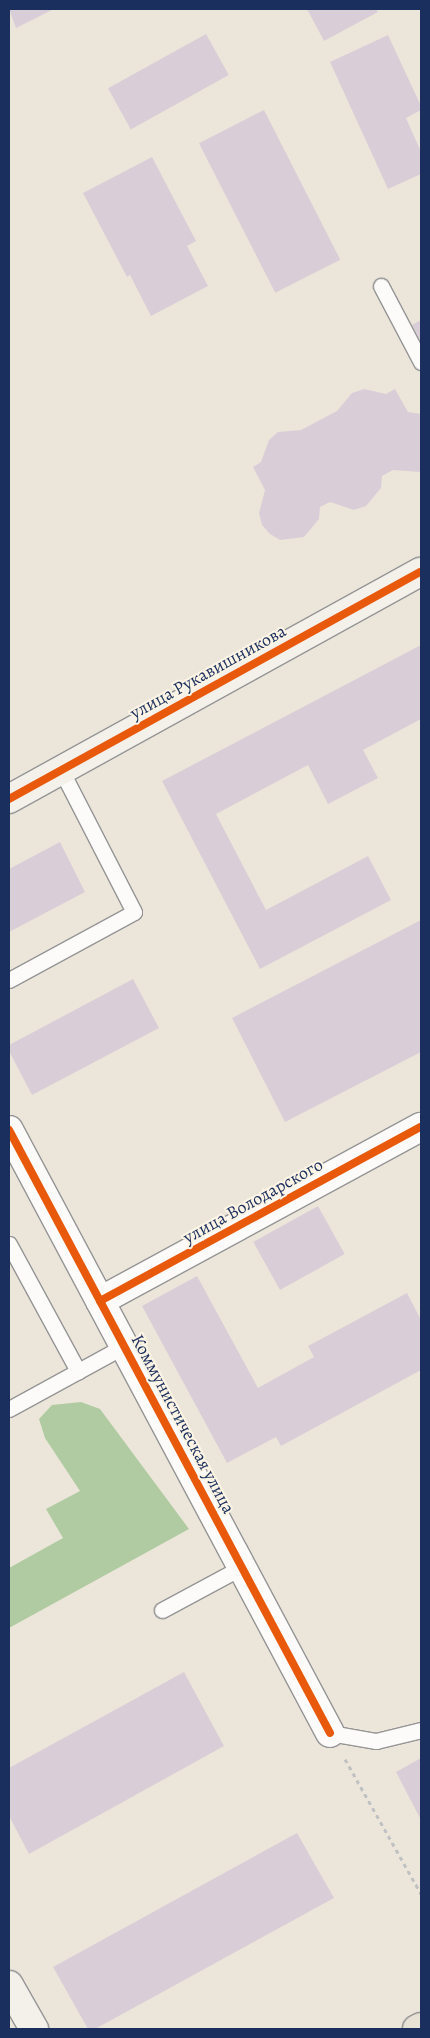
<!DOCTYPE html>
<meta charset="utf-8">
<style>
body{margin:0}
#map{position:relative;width:430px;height:2038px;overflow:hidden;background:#ece6da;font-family:Alegreya,serif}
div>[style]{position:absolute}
.forest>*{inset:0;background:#b0cba1}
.building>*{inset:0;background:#d9ced7;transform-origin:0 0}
.path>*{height:3px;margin-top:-1.5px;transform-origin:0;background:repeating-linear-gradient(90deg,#c0c1c3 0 4px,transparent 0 8px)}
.roads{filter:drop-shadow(1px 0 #959596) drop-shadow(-1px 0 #959596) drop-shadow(0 1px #959596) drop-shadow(0 -1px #959596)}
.lane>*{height:15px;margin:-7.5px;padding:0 7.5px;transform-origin:7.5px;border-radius:7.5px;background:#fcfbf9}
.street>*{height:28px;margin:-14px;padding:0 14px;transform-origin:14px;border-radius:14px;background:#fcfbf9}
.secondary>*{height:28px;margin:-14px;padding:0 14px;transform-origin:14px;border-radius:14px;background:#f4f1eb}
.primary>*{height:28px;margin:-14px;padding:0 14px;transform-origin:14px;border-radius:14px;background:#e8e2d6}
.cycleway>*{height:8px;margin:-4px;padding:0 4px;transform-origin:4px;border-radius:4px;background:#e8590c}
span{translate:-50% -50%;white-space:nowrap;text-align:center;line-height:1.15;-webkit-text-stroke:4px #fcf5e5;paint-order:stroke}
.street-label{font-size:18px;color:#1b2f5e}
.frame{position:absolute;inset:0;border:10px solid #1b2f5e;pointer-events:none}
</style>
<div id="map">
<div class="forest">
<div style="clip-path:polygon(81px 1402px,100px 1409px,189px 1529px,9px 1628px,9px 1568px,63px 1538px,46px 1509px,80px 1491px,45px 1438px,39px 1419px,52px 1405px)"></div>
</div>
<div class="building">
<div style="clip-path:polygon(9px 9px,54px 9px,16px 28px)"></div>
<div style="clip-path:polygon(307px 9px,376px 9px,378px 12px,324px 41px)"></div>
<div style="left:206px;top:34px;width:47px;height:112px;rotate:61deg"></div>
<div style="clip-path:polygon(388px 35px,421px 106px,421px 110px,406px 118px,421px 152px,421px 174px,388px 189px,330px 62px)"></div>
<div style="left:264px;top:110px;width:168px;height:73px;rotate:63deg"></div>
<div style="clip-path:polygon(152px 157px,196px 241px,187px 246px,208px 286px,151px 316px,130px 275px,127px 277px,83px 193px)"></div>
<div style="clip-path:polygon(421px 320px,421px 342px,412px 325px)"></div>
<div style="clip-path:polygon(364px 389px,386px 394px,395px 389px,408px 412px,421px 414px,421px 472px,393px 470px,382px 476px,381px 488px,366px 506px,354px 510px,330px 502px,320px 507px,319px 519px,304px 537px,280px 540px,270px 534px,262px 525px,259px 513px,265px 490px,253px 467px,261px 462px,269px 440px,278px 432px,301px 430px,337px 411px,352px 393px)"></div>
<div style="clip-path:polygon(421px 645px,421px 719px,363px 750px,378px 778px,328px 804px,308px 765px,216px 814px,266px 910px,368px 856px,391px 900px,260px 969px,162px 781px)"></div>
<div style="clip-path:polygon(60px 842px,85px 892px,9px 932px,9px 869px)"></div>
<div style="clip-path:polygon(421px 920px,421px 1052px,285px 1122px,232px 1018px)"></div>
<div style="clip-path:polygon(133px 979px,159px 1028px,32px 1095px,9px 1051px,9px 1045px)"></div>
<div style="left:318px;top:1206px;width:55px;height:74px;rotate:61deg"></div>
<div style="clip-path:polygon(197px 1276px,258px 1388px,314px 1357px,308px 1346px,407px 1293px,421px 1320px,421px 1370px,281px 1446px,276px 1437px,227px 1463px,142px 1306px)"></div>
<div style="clip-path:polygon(184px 1672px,224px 1746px,29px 1854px,9px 1816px,9px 1768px)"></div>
<div style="clip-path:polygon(421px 1758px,421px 1820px,396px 1772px)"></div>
<div style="clip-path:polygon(297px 1833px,334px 1898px,95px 2029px,88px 2029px,53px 1967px)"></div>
</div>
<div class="path">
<div style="left:345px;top:1759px;width:155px;rotate:60.6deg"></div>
</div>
<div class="roads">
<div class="lane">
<div style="left:381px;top:286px;width:86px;rotate:62.2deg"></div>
<div style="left:9px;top:980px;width:142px;rotate:-28.5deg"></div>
<div style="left:134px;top:912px;width:160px;rotate:-117.2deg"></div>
<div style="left:9px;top:1244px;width:145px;rotate:61.5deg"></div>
<div style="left:9px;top:1409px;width:131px;rotate:-28.7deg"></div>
<div style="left:162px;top:1610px;width:91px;rotate:-28.3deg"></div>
<div style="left:330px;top:1733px;width:47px;rotate:9.9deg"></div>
<div style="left:376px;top:1741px;width:46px;rotate:-13.7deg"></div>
</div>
<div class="street">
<div style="left:9px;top:1130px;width:683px;rotate:61.97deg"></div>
<div style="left:100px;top:1301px;width:365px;rotate:-28.5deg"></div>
</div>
<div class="secondary">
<div style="left:9px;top:799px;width:470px;rotate:-28.9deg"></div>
<div style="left:9px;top:1985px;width:51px;rotate:60.4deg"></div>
</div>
<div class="primary">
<div style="left:417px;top:2029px;width:4px;rotate:-27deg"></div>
</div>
</div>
<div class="cycleway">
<div style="left:9px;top:799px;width:470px;rotate:-28.9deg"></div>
<div style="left:9px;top:1130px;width:683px;rotate:61.97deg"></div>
<div style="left:100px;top:1301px;width:365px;rotate:-28.5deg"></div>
</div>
<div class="street-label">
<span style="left:208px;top:672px;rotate:-29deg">улица Рукавишникова</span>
<span style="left:253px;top:1201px;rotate:-29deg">улица Володарского</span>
<span style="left:183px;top:1424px;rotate:62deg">Коммунистическая улица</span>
</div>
<div class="frame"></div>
</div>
